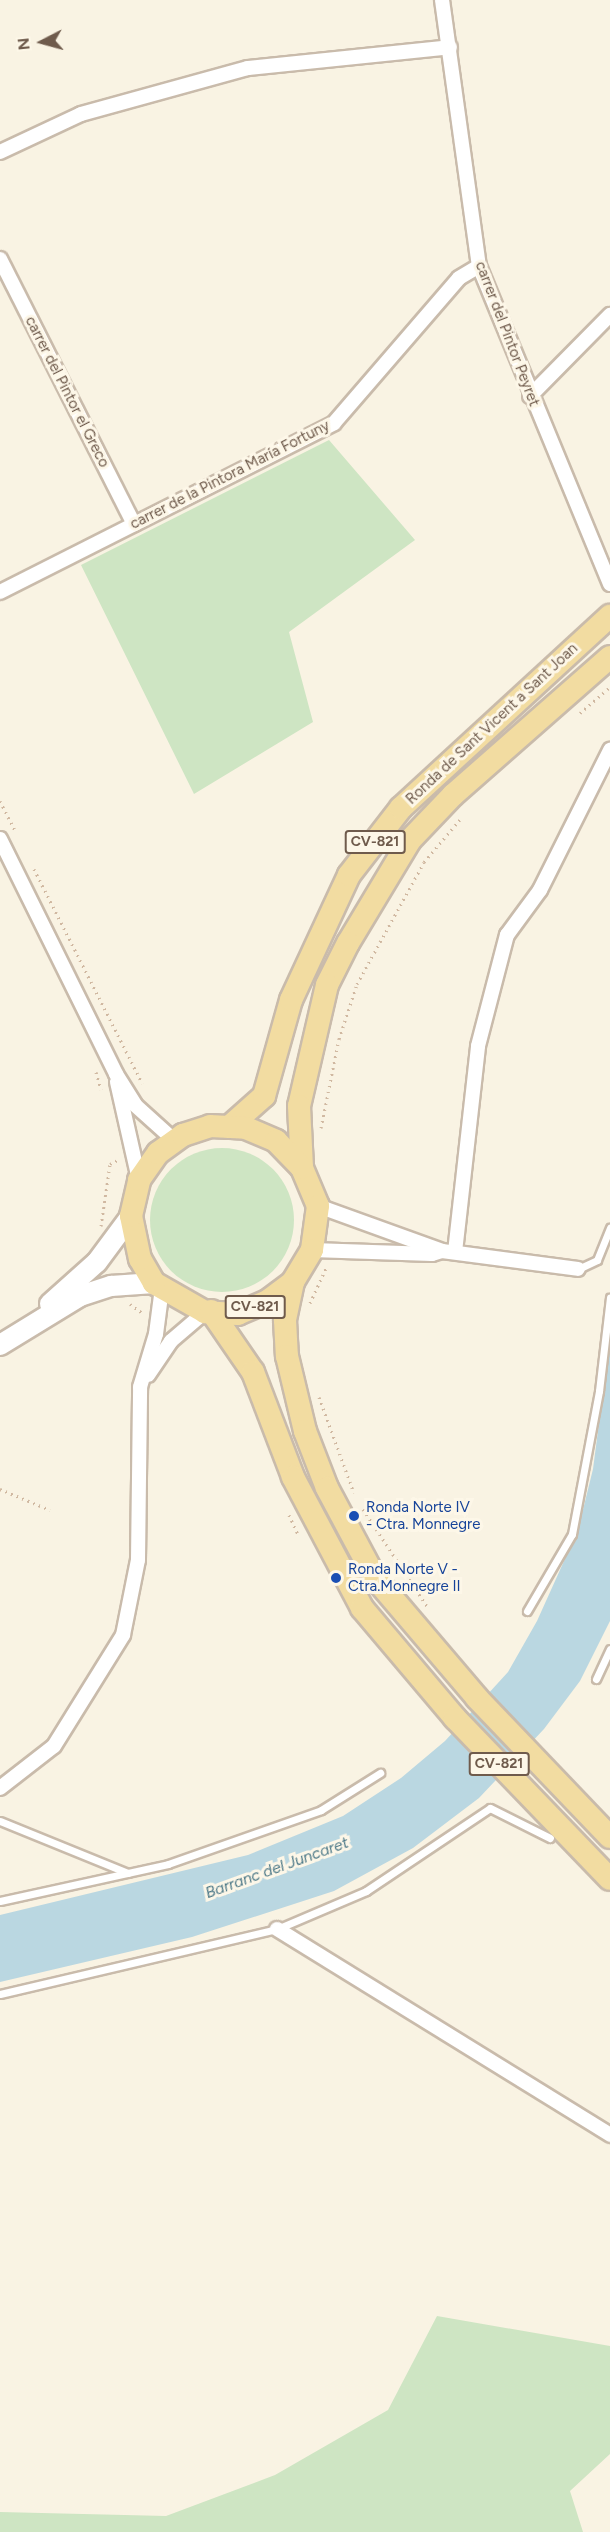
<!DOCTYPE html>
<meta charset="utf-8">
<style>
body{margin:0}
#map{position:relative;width:610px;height:2532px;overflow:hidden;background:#f9f3e3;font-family:Figtree,sans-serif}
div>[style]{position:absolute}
.green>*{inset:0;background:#cee5c3}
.round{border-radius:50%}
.water>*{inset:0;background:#bad7e1}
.path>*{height:3px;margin-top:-1.5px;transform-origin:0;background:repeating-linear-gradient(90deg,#d0b8a1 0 1.5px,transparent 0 6px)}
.roads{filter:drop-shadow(2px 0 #c9bbab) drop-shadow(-2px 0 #c9bbab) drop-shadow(0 2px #c9bbab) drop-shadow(0 -2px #c9bbab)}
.lane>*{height:7px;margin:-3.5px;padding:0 3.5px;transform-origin:3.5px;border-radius:3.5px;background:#fff}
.street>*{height:14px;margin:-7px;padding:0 7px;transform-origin:7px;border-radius:7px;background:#fff}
.secondary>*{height:20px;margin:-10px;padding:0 10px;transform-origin:10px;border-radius:10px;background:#fff}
.primary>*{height:22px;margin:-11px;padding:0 11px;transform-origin:11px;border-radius:11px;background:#f2dca1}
.dots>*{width:16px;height:16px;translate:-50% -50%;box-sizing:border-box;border:3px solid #fdf7e8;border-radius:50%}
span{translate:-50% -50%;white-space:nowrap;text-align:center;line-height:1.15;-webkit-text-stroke:6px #fdf7e8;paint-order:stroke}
.shield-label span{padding:2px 4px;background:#fdf7e8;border:2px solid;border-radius:4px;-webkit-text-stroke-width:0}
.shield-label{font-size:14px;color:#6f5b4c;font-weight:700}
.street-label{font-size:15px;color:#6f5b4c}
.transit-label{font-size:15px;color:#164399}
.left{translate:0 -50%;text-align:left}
.water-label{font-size:16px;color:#4c7887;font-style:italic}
.north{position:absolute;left:12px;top:12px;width:60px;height:60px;-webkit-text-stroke:4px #fdf7e8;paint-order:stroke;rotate:264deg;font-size:16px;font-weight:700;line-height:24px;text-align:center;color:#6f5b4c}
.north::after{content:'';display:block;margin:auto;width:21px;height:27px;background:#6f5b4c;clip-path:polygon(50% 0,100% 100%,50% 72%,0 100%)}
</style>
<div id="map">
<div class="green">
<div style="clip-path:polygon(329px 440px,415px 540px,289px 632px,313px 722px,194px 794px,81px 565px)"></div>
<div class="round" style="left:150px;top:1148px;width:144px;height:144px"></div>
<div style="clip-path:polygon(437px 2316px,610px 2346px,610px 2454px,570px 2491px,583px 2532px,0 2532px,0 2512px,166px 2516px,275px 2475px,388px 2410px)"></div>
</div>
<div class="water">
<div style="clip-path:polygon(610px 1339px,610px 1621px,580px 1681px,544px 1729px,479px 1798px,413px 1848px,334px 1891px,192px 1937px,0 1982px,0 1915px,248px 1855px,343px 1816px,401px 1778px,445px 1741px,508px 1672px,537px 1621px,578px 1530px,593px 1469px)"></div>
</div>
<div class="path">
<div style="left:580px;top:713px;width:40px;rotate:-41deg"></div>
<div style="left:0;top:801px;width:34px;rotate:63deg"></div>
<div style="left:34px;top:869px;width:240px;rotate:63.2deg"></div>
<div style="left:96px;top:1072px;width:18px;rotate:74deg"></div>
<div style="left:321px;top:1128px;width:91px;rotate:-78.6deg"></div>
<div style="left:339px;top:1039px;width:58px;rotate:-71.9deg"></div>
<div style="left:357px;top:984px;width:139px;rotate:-61.2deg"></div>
<div style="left:424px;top:862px;width:59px;rotate:-49.8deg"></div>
<div style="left:101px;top:1226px;width:63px;rotate:-81.7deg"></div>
<div style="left:110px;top:1164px;width:9px;rotate:-27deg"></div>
<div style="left:310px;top:1303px;width:41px;rotate:-65.3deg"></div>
<div style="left:130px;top:1304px;width:17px;rotate:36deg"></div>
<div style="left:319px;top:1397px;width:102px;rotate:70deg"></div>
<div style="left:0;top:1489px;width:54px;rotate:22.8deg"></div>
<div style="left:363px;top:1509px;width:116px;rotate:56.6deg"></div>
<div style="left:289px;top:1515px;width:23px;rotate:65deg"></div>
</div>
<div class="roads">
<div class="lane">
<div style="left:578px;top:1269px;width:21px;rotate:-25deg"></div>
<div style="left:597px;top:1260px;width:35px;rotate:-68deg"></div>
<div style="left:527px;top:1611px;width:89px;rotate:-59.7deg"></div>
<div style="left:572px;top:1534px;width:146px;rotate:-79.3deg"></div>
<div style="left:599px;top:1391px;width:94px;rotate:-83.3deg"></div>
<div style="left:596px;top:1679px;width:33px;rotate:-65deg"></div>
<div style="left:0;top:1821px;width:138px;rotate:22.1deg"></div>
<div style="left:0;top:1901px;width:172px;rotate:-12.4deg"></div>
<div style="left:168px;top:1864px;width:162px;rotate:-19.4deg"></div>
<div style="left:321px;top:1810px;width:70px;rotate:-32.1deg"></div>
<div style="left:0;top:1994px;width:285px;rotate:-13.2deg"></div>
<div style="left:277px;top:1929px;width:97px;rotate:-23.1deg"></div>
<div style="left:366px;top:1891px;width:149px;rotate:-33.8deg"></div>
<div style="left:490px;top:1808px;width:67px;rotate:26.6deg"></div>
</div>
<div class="street">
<div style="left:442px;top:0;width:269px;rotate:82.1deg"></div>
<div style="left:479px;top:266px;width:344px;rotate:67.6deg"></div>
<div style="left:0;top:152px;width:89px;rotate:-25.1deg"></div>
<div style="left:81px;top:114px;width:173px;rotate:-15.4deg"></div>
<div style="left:248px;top:68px;width:203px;rotate:-5.9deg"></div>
<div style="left:0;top:259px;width:297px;rotate:63.2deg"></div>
<div style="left:530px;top:396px;width:114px;rotate:-45.4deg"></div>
<div style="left:0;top:592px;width:374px;rotate:-26.8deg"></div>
<div style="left:334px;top:423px;width:191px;rotate:-49.2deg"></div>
<div style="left:459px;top:278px;width:23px;rotate:-31deg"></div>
<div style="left:0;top:839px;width:262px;rotate:63.7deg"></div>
<div style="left:116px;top:1074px;width:36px;rotate:58deg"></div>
<div style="left:135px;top:1105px;width:54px;rotate:42deg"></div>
<div style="left:117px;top:1082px;width:100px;rotate:77.3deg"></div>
<div style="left:318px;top:1206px;width:132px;rotate:19.9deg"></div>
<div style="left:442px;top:1251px;width:137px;rotate:7.5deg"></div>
<div style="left:312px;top:1250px;width:120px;rotate:1.9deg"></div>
<div style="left:432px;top:1254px;width:10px;rotate:-17deg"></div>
<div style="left:455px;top:1252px;width:207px;rotate:-83.6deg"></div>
<div style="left:478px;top:1046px;width:115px;rotate:-75.4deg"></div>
<div style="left:507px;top:935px;width:56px;rotate:-53.7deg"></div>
<div style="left:540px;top:890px;width:157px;rotate:-63.4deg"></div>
<div style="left:148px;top:1375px;width:41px;rotate:-55.9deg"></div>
<div style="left:171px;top:1341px;width:45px;rotate:-40.5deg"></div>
<div style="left:0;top:1788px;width:68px;rotate:-37.9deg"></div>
<div style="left:54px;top:1746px;width:131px;rotate:-58.1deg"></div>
<div style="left:123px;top:1635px;width:76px;rotate:-78.7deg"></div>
<div style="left:138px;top:1560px;width:173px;rotate:-89.3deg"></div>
<div style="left:140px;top:1387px;width:55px;rotate:-73.2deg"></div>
<div style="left:156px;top:1334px;width:46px;rotate:-82.6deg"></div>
<div style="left:277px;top:1929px;width:392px;rotate:31.7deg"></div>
</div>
<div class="secondary">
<div style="left:50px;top:1304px;width:63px;rotate:-41.8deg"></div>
<div style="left:97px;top:1262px;width:57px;rotate:-53.5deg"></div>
<div style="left:0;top:1345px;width:94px;rotate:-31.5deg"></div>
<div style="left:80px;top:1296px;width:33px;rotate:-18deg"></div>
<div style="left:111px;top:1286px;width:43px;rotate:-4deg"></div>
</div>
<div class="primary">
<div style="left:610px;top:657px;width:209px;rotate:138.7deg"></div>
<div style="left:453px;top:795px;width:62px;rotate:133.7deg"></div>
<div style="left:410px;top:840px;width:120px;rotate:121deg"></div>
<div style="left:348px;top:943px;width:47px;rotate:116.6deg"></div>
<div style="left:327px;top:985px;width:124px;rotate:103deg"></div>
<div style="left:299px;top:1106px;width:62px;rotate:87.2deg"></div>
<div style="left:302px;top:1168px;width:41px;rotate:67.2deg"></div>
<div style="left:318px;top:1206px;width:44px;rotate:97.8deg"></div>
<div style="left:312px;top:1250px;width:37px;rotate:121deg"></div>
<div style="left:293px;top:1282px;width:39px;rotate:102deg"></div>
<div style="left:285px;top:1320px;width:36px;rotate:87deg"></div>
<div style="left:287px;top:1356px;width:77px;rotate:76.5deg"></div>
<div style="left:305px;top:1431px;width:61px;rotate:68.9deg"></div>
<div style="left:327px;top:1488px;width:102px;rotate:61.9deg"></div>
<div style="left:375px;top:1578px;width:157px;rotate:49.6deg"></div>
<div style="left:477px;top:1698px;width:192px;rotate:46.3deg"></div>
<div style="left:229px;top:1127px;width:47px;rotate:-41.5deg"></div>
<div style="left:264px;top:1096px;width:100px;rotate:-74.3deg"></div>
<div style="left:291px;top:1000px;width:138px;rotate:-65.1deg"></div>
<div style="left:349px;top:875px;width:85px;rotate:-52.2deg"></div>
<div style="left:401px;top:808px;width:284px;rotate:-42.6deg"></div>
<div style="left:293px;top:1282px;width:31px;rotate:143deg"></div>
<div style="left:268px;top:1301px;width:33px;rotate:157deg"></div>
<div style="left:238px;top:1314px;width:33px;rotate:-177deg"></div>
<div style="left:205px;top:1312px;width:59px;rotate:-150.4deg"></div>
<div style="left:154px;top:1283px;width:28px;rotate:-120deg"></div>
<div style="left:140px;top:1259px;width:44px;rotate:-101.8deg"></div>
<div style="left:131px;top:1216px;width:37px;rotate:-77deg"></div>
<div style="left:139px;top:1180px;width:33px;rotate:-55deg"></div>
<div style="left:158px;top:1153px;width:31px;rotate:-36deg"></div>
<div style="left:183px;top:1135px;width:28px;rotate:-18deg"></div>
<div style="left:210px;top:1126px;width:36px;rotate:3deg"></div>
<div style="left:246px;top:1128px;width:33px;rotate:23deg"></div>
<div style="left:276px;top:1141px;width:37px;rotate:46deg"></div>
<div style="left:211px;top:1311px;width:74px;rotate:55.5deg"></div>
<div style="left:253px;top:1372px;width:112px;rotate:69.1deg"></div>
<div style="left:293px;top:1477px;width:148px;rotate:62.2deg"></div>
<div style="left:362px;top:1608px;width:144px;rotate:49.8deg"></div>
<div style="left:455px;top:1718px;width:223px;rotate:46.1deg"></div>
</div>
</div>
<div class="dots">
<div style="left:354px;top:1516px;background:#1a4fb4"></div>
<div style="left:336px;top:1578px;background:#1a4fb4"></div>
</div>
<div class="shield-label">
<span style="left:375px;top:842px">CV-821</span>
<span style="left:255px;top:1307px">CV-821</span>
<span style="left:499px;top:1764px">CV-821</span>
</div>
<div class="street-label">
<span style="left:507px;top:334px;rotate:69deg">carrer del Pintor Peyret</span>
<span style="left:67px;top:392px;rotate:63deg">carrer del Pintor el Greco</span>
<span style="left:230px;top:475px;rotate:-27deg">carrer de la Pintora María Fortuny</span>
<span style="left:492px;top:724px;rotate:-43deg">Ronda de Sant Vicent a Sant Joan</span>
</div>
<div class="transit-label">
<span class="left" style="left:366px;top:1516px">Ronda Norte IV<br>- Ctra. Monnegre</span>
<span class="left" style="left:348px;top:1578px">Ronda Norte V -<br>Ctra.Monnegre II</span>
</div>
<div class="water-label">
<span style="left:277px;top:1868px;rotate:-20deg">Barranc del Juncaret</span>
</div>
<div class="north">N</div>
</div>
